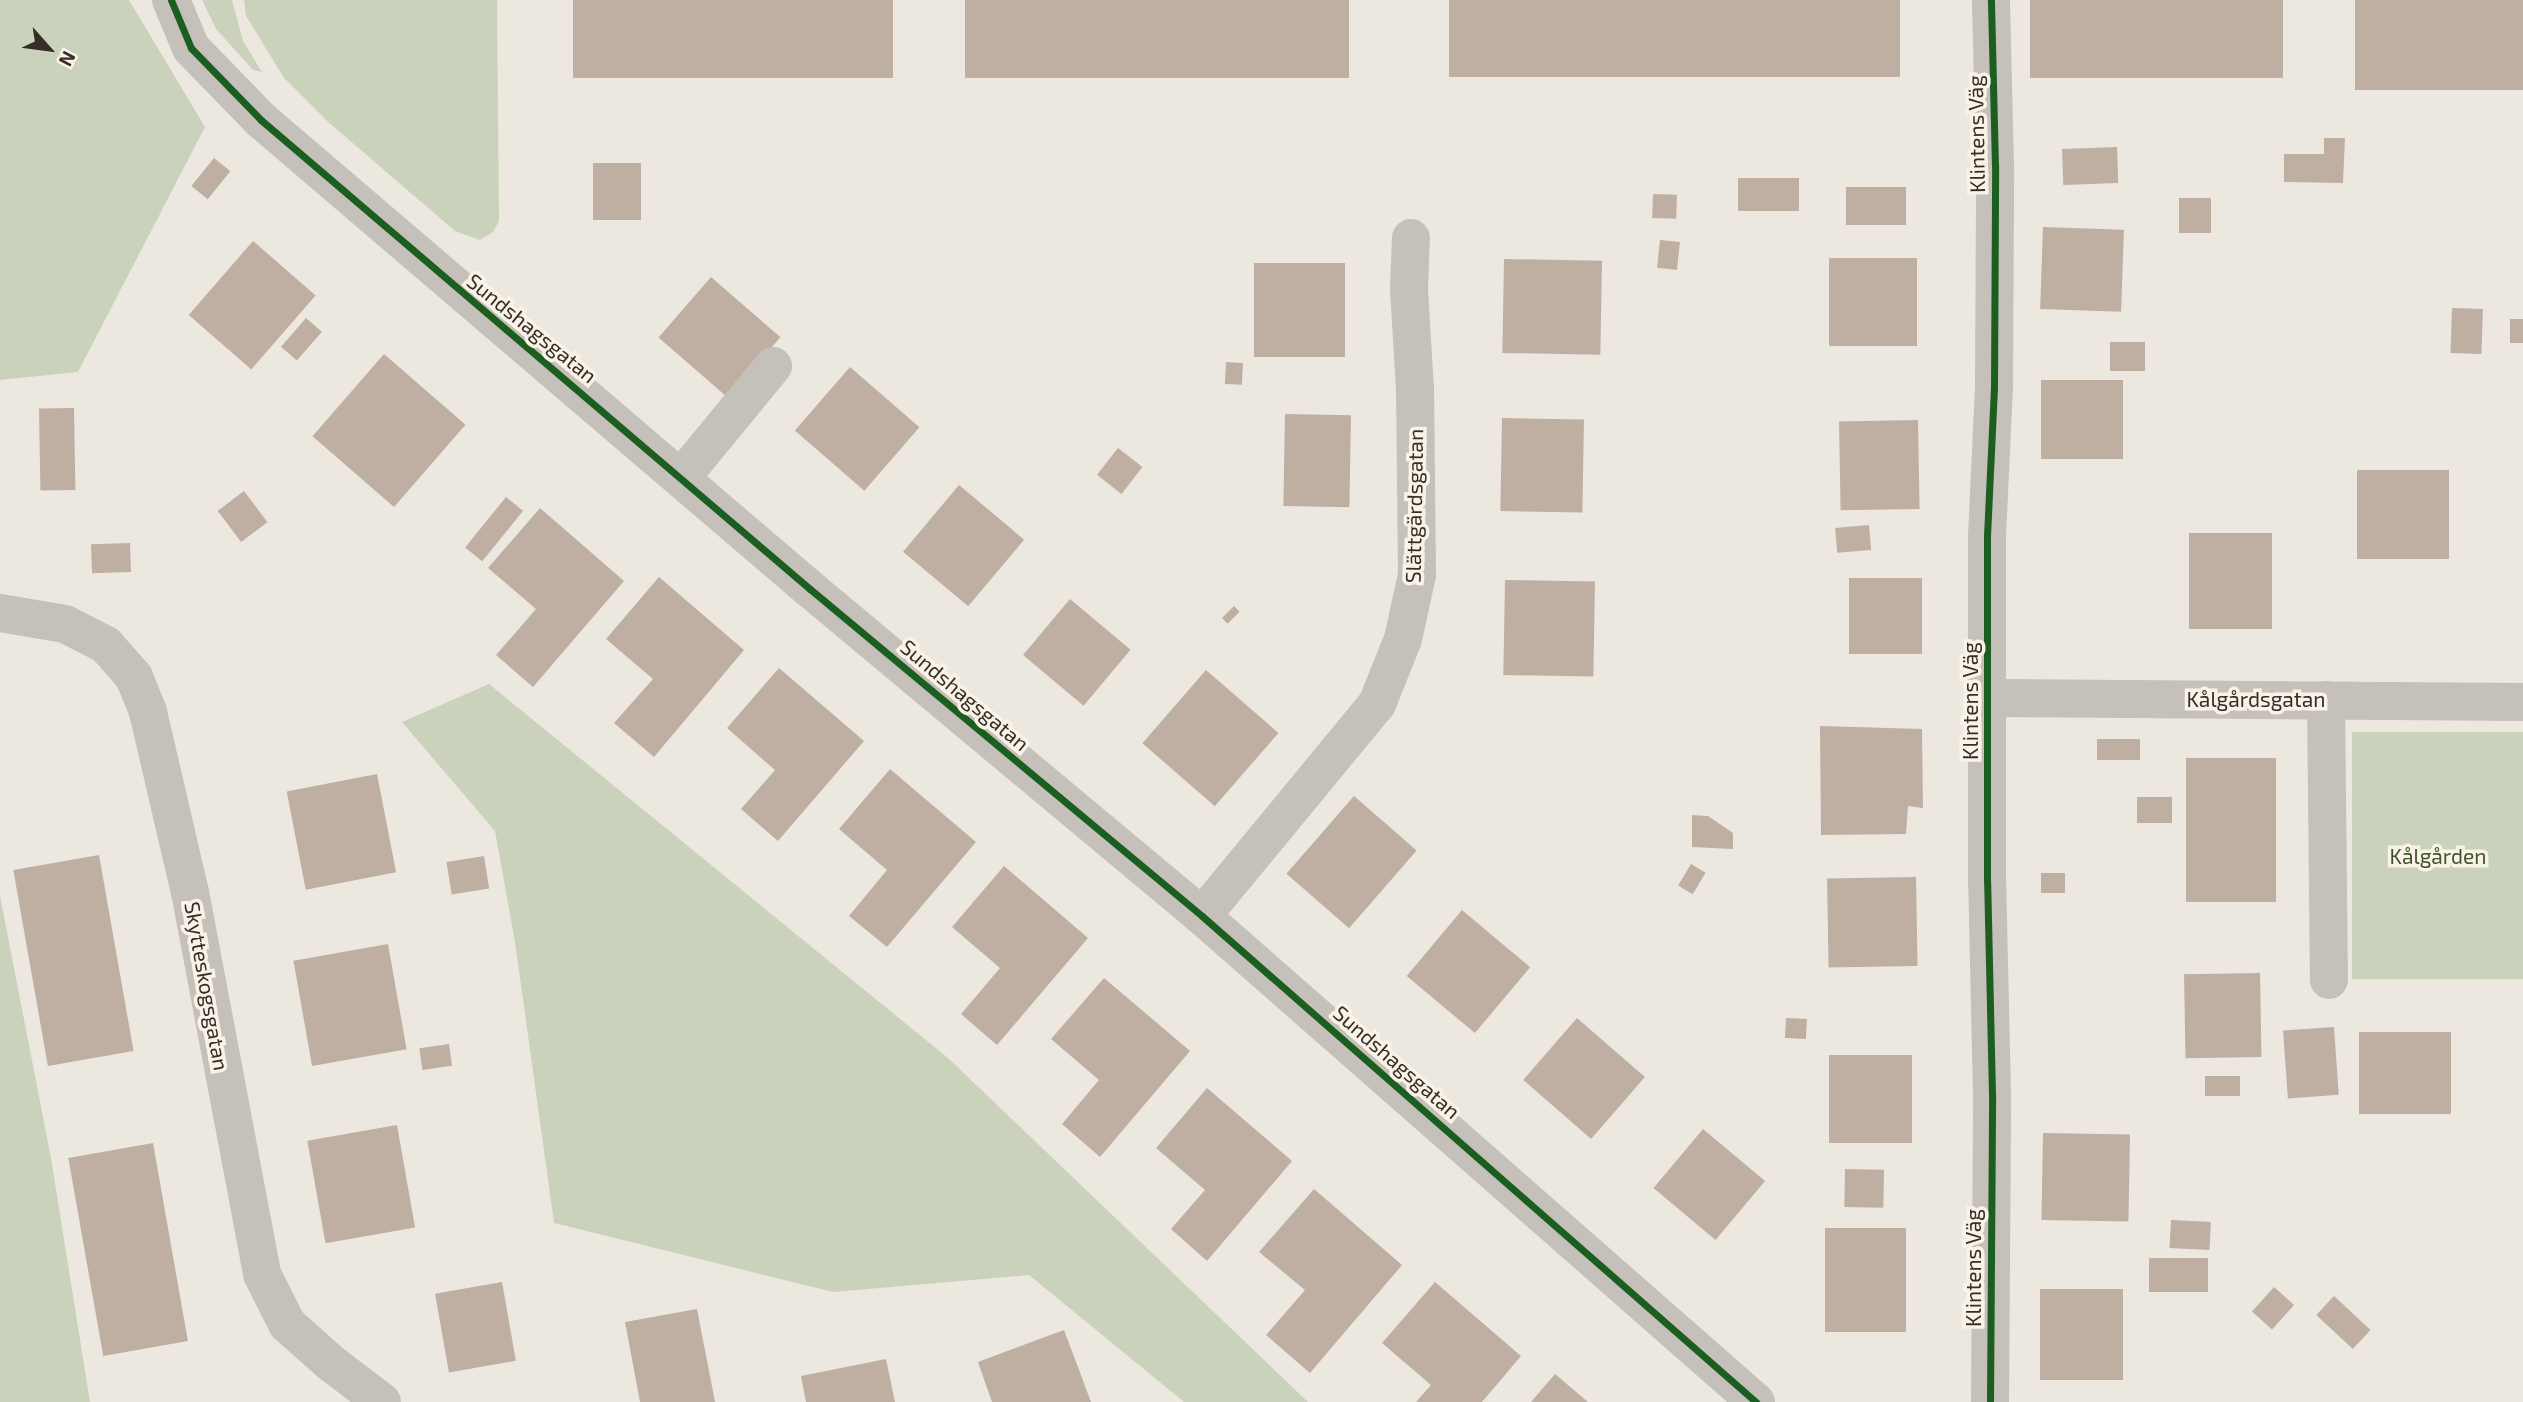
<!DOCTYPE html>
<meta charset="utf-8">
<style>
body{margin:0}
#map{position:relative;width:2523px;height:1402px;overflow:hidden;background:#ece8e0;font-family:"Exo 2",sans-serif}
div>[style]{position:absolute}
.green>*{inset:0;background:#cbd2bb;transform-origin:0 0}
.building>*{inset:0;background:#bfaea2;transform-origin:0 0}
.minor>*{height:38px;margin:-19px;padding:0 19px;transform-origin:19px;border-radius:19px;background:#c5c0b9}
.cycleway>*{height:7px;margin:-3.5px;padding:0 3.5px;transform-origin:3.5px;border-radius:3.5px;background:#1b5e20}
span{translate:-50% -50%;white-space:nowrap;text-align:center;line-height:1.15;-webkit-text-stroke:7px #f9f3e7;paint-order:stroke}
.street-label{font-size:21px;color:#362d28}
.park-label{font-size:21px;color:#41532c}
.north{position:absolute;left:14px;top:14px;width:70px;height:70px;-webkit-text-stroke:5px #f9f3e7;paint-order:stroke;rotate:118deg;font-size:19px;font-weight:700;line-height:28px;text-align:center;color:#362d28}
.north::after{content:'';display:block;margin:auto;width:24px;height:32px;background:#362d28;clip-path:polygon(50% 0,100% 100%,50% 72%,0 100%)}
</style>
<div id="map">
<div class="green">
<div style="clip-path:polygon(0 0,129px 0,205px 127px,78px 372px,0 380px)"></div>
<div style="clip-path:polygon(202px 0,232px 0,243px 41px,262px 72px,253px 70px,216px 29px)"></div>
<div style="clip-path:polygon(244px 0,497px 0,499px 221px,493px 232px,480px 240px,455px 231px,327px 121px,284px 78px,246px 16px)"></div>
<div style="clip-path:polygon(489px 684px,948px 1058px,1308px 1402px,1184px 1402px,1029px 1275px,833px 1292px,554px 1223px,515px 942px,495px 831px,402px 722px)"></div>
<div style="left:2523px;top:732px;width:247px;height:171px;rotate:90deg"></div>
<div style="clip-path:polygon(0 896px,51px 1158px,90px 1402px,0 1402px)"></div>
</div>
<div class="building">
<div style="left:573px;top:0;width:320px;height:78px"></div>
<div style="left:965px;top:0;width:384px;height:78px"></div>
<div style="left:1449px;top:0;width:451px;height:77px"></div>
<div style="left:2030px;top:0;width:253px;height:78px"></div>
<div style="left:2355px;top:0;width:168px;height:90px"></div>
<div style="clip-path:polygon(2324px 138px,2345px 138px,2343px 183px,2284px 182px,2284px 154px,2324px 154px)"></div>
<div style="left:2117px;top:147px;width:36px;height:55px;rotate:88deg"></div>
<div style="left:214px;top:158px;width:21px;height:36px;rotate:39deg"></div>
<div style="left:593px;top:163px;width:48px;height:57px"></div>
<div style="left:1799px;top:178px;width:33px;height:61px;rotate:90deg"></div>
<div style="left:1846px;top:187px;width:60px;height:38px"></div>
<div style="left:1653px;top:194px;width:24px;height:24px;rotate:2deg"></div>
<div style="left:2179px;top:198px;width:32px;height:35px"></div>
<div style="left:2043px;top:227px;width:81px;height:82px;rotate:2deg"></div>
<div style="left:1660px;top:240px;width:20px;height:28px;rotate:6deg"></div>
<div style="left:253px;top:241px;width:83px;height:98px;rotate:41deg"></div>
<div style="left:1829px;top:258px;width:88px;height:88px"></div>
<div style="left:1504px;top:259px;width:98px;height:94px;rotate:1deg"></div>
<div style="left:1254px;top:263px;width:91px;height:94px"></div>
<div style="left:711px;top:277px;width:92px;height:80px;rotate:41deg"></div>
<div style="left:2452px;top:308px;width:31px;height:45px;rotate:2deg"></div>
<div style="left:306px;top:318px;width:21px;height:38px;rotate:41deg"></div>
<div style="left:2523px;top:319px;width:24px;height:13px;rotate:90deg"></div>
<div style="left:2110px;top:342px;width:35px;height:29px"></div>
<div style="left:384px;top:354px;width:108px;height:109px;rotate:41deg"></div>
<div style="left:1226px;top:362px;width:17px;height:22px;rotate:3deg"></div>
<div style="left:850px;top:367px;width:92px;height:84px;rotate:41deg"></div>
<div style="left:2041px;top:380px;width:82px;height:79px"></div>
<div style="left:74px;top:408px;width:82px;height:35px;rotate:89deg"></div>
<div style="left:1285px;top:414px;width:66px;height:92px;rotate:1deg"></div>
<div style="left:1502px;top:418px;width:82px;height:93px;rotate:1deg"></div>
<div style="left:1918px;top:420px;width:89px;height:79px;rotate:89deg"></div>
<div style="left:1118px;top:448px;width:31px;height:34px;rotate:38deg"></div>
<div style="left:2357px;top:470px;width:92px;height:89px"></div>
<div style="left:959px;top:485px;width:85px;height:87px;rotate:40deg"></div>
<div style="left:244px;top:491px;width:39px;height:33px;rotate:53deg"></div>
<div style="left:506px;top:497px;width:22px;height:65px;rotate:39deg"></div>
<div style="clip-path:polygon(540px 508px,624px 581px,533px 687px,496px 655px,536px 609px,488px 568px)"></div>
<div style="left:1869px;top:525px;width:25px;height:34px;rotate:85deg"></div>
<div style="left:2189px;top:533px;width:83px;height:96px"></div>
<div style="left:130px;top:543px;width:29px;height:39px;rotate:88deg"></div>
<div style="clip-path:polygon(659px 577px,744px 650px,654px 757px,614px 723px,653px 679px,606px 639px)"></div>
<div style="left:1849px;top:578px;width:73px;height:76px"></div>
<div style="left:1505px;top:580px;width:90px;height:95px;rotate:1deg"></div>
<div style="left:1070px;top:599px;width:79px;height:73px;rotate:40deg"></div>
<div style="left:1234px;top:606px;width:8px;height:17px;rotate:45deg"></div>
<div style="clip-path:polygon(779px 668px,864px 741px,778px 841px,741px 809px,775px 770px,727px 728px)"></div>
<div style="left:1206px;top:670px;width:96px;height:97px;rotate:41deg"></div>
<div style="clip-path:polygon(1820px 726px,1922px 729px,1923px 808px,1908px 806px,1906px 834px,1821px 835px)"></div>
<div style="left:2140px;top:739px;width:21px;height:43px;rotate:90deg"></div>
<div style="left:2186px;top:758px;width:90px;height:144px"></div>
<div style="clip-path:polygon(890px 769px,976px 842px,887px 947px,849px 916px,887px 870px,839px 829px)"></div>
<div style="left:377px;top:774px;width:100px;height:92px;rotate:79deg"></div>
<div style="left:1354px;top:796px;width:83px;height:103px;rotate:41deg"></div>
<div style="left:2137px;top:797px;width:35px;height:26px"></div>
<div style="clip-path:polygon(1692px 815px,1708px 816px,1733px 833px,1733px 849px,1692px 847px)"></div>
<div style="left:99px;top:855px;width:199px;height:87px;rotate:80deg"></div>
<div style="left:484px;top:856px;width:33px;height:38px;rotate:81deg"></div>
<div style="left:1691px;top:864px;width:17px;height:25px;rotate:31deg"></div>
<div style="clip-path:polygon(1004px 866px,1088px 938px,997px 1045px,961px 1014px,1000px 968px,952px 927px)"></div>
<div style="left:2041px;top:873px;width:24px;height:20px"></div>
<div style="left:1916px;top:877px;width:89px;height:89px;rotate:89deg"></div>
<div style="left:1462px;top:910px;width:89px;height:86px;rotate:40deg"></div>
<div style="left:388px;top:944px;width:107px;height:96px;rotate:80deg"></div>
<div style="left:2260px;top:973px;width:84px;height:76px;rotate:89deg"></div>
<div style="clip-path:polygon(1104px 978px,1190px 1051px,1100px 1157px,1062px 1124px,1099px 1080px,1051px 1039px)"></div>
<div style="left:1577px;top:1018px;width:90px;height:82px;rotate:41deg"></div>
<div style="left:1786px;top:1018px;width:21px;height:20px;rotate:3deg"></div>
<div style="left:2334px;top:1027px;width:68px;height:51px;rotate:86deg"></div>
<div style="left:2359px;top:1032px;width:92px;height:82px"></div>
<div style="left:449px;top:1044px;width:22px;height:30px;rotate:82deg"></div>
<div style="left:1829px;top:1055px;width:83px;height:88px"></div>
<div style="left:2205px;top:1076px;width:35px;height:20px"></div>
<div style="clip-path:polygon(1207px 1088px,1292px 1161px,1207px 1261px,1171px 1229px,1205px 1190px,1156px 1148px)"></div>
<div style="left:397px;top:1125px;width:104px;height:91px;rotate:80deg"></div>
<div style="left:1703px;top:1129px;width:81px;height:77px;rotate:40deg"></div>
<div style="left:2043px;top:1133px;width:87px;height:87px;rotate:1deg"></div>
<div style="left:153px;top:1143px;width:201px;height:86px;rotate:80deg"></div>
<div style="left:1845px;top:1169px;width:39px;height:38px;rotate:1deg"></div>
<div style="clip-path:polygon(1314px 1189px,1402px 1265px,1310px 1373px,1266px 1335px,1305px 1290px,1259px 1252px)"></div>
<div style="left:2171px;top:1220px;width:40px;height:28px;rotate:3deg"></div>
<div style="left:1825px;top:1228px;width:81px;height:104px"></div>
<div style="left:2208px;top:1258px;width:34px;height:59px;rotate:90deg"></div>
<div style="left:502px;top:1282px;width:80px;height:68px;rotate:80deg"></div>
<div style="clip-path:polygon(1435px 1282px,1521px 1356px,1482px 1402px,1416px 1402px,1431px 1385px,1382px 1343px)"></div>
<div style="left:2274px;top:1287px;width:27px;height:33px;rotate:42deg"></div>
<div style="left:2040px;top:1289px;width:83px;height:91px"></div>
<div style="left:2334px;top:1296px;width:50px;height:26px;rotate:43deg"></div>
<div style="clip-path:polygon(697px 1309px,715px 1402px,640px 1402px,625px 1322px)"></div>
<div style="clip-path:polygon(1064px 1330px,1091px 1402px,992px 1402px,978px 1362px)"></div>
<div style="clip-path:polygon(886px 1359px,895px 1402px,806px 1402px,801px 1376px)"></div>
<div style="clip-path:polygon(1555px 1374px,1588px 1402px,1531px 1402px)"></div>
</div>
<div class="minor">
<div style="left:171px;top:0;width:52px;rotate:67.4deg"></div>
<div style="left:191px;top:48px;width:100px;rotate:45.8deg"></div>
<div style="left:261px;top:120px;width:722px;rotate:40.51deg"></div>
<div style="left:810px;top:589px;width:510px;rotate:39.83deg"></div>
<div style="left:1202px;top:916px;width:737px;rotate:41.26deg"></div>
<div style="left:681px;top:478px;width:145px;rotate:-50.6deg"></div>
<div style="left:0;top:613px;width:66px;rotate:9.6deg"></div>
<div style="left:65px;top:624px;width:46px;rotate:27.1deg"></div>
<div style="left:106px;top:645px;width:43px;rotate:48.8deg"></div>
<div style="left:134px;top:677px;width:38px;rotate:68deg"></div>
<div style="left:148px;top:712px;width:185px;rotate:76.9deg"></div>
<div style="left:190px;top:892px;width:389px;rotate:79.3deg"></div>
<div style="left:262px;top:1274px;width:56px;rotate:63.4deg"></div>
<div style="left:287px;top:1324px;width:59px;rotate:41.6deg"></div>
<div style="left:331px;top:1363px;width:64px;rotate:37.4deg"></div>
<div style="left:1989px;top:698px;width:534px;rotate:0.43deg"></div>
<div style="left:2326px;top:700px;width:280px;rotate:89.4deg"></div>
<div style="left:1202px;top:916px;width:275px;rotate:-50.5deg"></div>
<div style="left:1377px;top:704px;width:70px;rotate:-68.2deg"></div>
<div style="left:1403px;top:639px;width:66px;rotate:-77.7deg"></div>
<div style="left:1417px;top:575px;width:185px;rotate:-90.6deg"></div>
<div style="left:1415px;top:390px;width:101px;rotate:-93.4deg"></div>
<div style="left:1409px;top:289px;width:51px;rotate:-87.8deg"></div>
<div style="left:1990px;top:1402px;width:307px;rotate:-89.6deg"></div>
<div style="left:1992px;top:1095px;width:214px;rotate:-91.3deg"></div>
<div style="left:1987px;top:881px;width:345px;rotate:-90deg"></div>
<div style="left:1987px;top:536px;width:148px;rotate:-87.3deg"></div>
<div style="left:1994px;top:388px;width:222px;rotate:-89.7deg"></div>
<div style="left:1995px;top:166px;width:166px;rotate:-91.4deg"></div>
</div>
<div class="cycleway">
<div style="left:171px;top:0;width:52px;rotate:67.4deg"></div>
<div style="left:191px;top:48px;width:100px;rotate:45.8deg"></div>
<div style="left:261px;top:120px;width:722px;rotate:40.51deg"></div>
<div style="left:810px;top:589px;width:510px;rotate:39.83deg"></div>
<div style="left:1202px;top:916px;width:737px;rotate:41.26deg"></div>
<div style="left:1990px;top:1402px;width:307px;rotate:-89.6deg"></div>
<div style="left:1992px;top:1095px;width:214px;rotate:-91.3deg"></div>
<div style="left:1987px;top:881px;width:345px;rotate:-90deg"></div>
<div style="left:1987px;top:536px;width:148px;rotate:-87.3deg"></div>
<div style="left:1994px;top:388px;width:222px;rotate:-89.7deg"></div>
<div style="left:1995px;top:166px;width:166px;rotate:-91.4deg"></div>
</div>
<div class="street-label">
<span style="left:1976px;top:134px;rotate:-91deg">Klintens Väg</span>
<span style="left:532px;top:328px;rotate:39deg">Sundshagsgatan</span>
<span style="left:1414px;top:506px;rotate:-89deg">Slättgärdsgatan</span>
<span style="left:965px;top:695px;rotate:40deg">Sundshagsgatan</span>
<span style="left:2256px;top:699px">Kålgårdsgatan</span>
<span style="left:1970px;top:701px;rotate:-90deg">Klintens Väg</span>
<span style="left:207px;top:986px;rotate:80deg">Skytteskogsgatan</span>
<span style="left:1397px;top:1062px;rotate:41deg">Sundshagsgatan</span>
<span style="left:1973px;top:1268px;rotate:-90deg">Klintens Väg</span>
</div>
<div class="park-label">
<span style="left:2438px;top:856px">Kålgården</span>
</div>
<div class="north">N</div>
</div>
